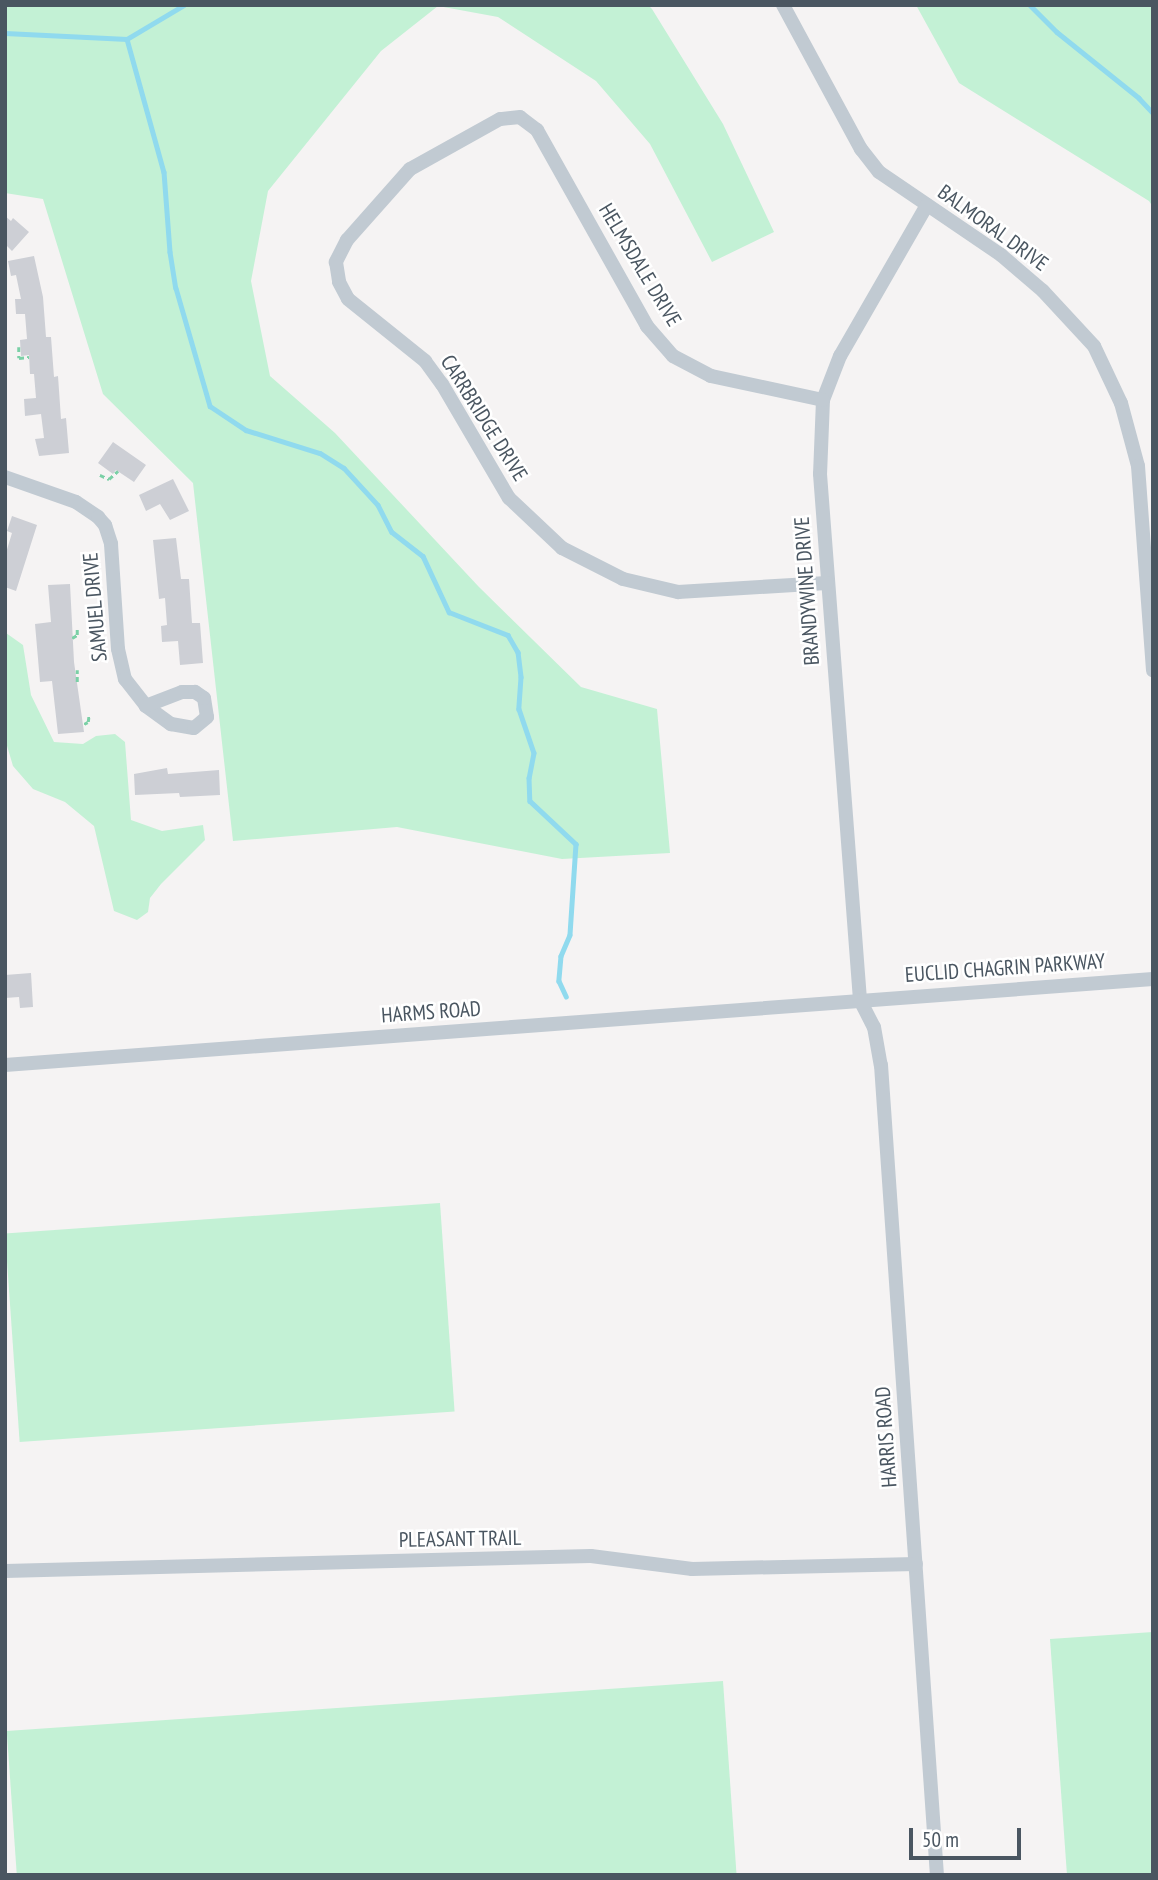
<!DOCTYPE html>
<style>
body{margin:0}
#map{position:relative;width:1158px;height:1880px;overflow:hidden;background:#f5f3f3;font-family:"PT Sans Narrow",sans-serif}
div>[style]{position:absolute}
.green>*{inset:0;background:#c3f1d5;transform-origin:0 0}
.stream>*{height:4.5px;margin:-2.25px;padding:0 2.25px;transform-origin:2.25px;border-radius:2.25px;background:#90daee}
.building>*{inset:0;background:#cdcfd5}
.path>*{height:2.5px;margin-top:-1.25px;transform-origin:0;background:repeating-linear-gradient(90deg,#7ad0a6 0 5px,transparent 0 8.5px)}
.street>*{height:14px;margin:-7px;padding:0 7px;transform-origin:7px;border-radius:7px;background:#c1cad2}
span{translate:-50% -50%;white-space:nowrap;text-align:center;line-height:1.15;-webkit-text-stroke:5px #fff;paint-order:stroke}
.street-label{font-size:21px;color:#4a5661}
.frame{position:absolute;inset:0;border:7px solid #4a5661;pointer-events:none}
.scale{position:absolute;left:909px;top:1828px;width:112px;height:32px;box-sizing:border-box;border:4px solid #4a5661;border-top:0;padding-left:9px;font-size:21px;line-height:24px;white-space:nowrap;color:#4a5661;-webkit-text-stroke:5px #fff;paint-order:stroke}
</style>
<div id="map">
<div class="green">
<div style="clip-path:polygon(5px 5px,648px 5px,652px 9px,723px 124px,774px 232px,712px 262px,650px 144px,596px 81px,498px 17px,438px 6px,381px 51px,268px 191px,251px 281px,270px 376px,335px 433px,479px 587px,581px 687px,657px 709px,670px 853px,562px 859px,397px 827px,233px 841px,193px 483px,103px 394px,43px 199px,5px 193px)"></div>
<div style="clip-path:polygon(916px 5px,1153px 5px,1153px 207px,1149px 201px,959px 83px)"></div>
<div style="clip-path:polygon(6px 633px,23px 645px,31px 695px,54px 742px,83px 744px,96px 736px,115px 734px,125px 742px,131px 820px,162px 831px,203px 825px,205px 840px,161px 884px,150px 898px,148px 912px,137px 920px,114px 911px,94px 826px,65px 802px,33px 789px,13px 766px,5px 739px)"></div>
<div style="left:440px;top:1203px;width:209px;height:436px;rotate:86deg"></div>
<div style="clip-path:polygon(1153px 1632px,1153px 1875px,1067px 1875px,1050px 1639px)"></div>
<div style="left:723px;top:1681px;width:194px;height:718px;rotate:86deg"></div>
</div>
<div class="stream">
<div style="left:1030px;top:5px;width:38px;rotate:45deg"></div>
<div style="left:1057px;top:32px;width:105px;rotate:38.8deg"></div>
<div style="left:1139px;top:98px;width:21px;rotate:47deg"></div>
<div style="left:5px;top:33px;width:122px;rotate:2.8deg"></div>
<div style="left:127px;top:39px;width:66px;rotate:-30.8deg"></div>
<div style="left:127px;top:39px;width:138px;rotate:74.5deg"></div>
<div style="left:164px;top:172px;width:80px;rotate:85.7deg"></div>
<div style="left:170px;top:252px;width:36px;rotate:81deg"></div>
<div style="left:176px;top:288px;width:123px;rotate:73.9deg"></div>
<div style="left:210px;top:406px;width:43px;rotate:33.7deg"></div>
<div style="left:246px;top:430px;width:77px;rotate:17.3deg"></div>
<div style="left:320px;top:453px;width:28px;rotate:32deg"></div>
<div style="left:344px;top:468px;width:50px;rotate:47.4deg"></div>
<div style="left:378px;top:505px;width:30px;rotate:63deg"></div>
<div style="left:392px;top:532px;width:39px;rotate:38deg"></div>
<div style="left:423px;top:556px;width:62px;rotate:65.1deg"></div>
<div style="left:449px;top:612px;width:63px;rotate:21.3deg"></div>
<div style="left:508px;top:635px;width:20px;rotate:60deg"></div>
<div style="left:518px;top:652px;width:25px;rotate:83deg"></div>
<div style="left:521px;top:677px;width:32px;rotate:94deg"></div>
<div style="left:519px;top:709px;width:46px;rotate:71.2deg"></div>
<div style="left:534px;top:753px;width:25px;rotate:101deg"></div>
<div style="left:529px;top:778px;width:23px;rotate:88deg"></div>
<div style="left:530px;top:801px;width:63px;rotate:43.1deg"></div>
<div style="left:576px;top:844px;width:91px;rotate:93.8deg"></div>
<div style="left:570px;top:935px;width:23px;rotate:113deg"></div>
<div style="left:561px;top:956px;width:25px;rotate:95deg"></div>
<div style="left:559px;top:981px;width:17px;rotate:65deg"></div>
</div>
<div class="building">
<div style="clip-path:polygon(5px 216px,11px 221px,13px 218px,29px 232px,12px 251px,5px 244px)"></div>
<div style="clip-path:polygon(34px 256px,43px 297px,46px 337px,51px 337px,54px 377px,58px 376px,61px 419px,66px 418px,69px 453px,39px 456px,35px 439px,44px 438px,41px 414px,25px 416px,24px 399px,36px 398px,34px 374px,30px 374px,29px 355px,21px 356px,20px 340px,27px 339px,25px 314px,16px 314px,15px 299px,21px 299px,16px 275px,11px 276px,8px 261px)"></div>
<div style="clip-path:polygon(113px 442px,146px 465px,134px 482px,116px 470px,113px 474px,98px 463px)"></div>
<div style="clip-path:polygon(173px 479px,189px 511px,170px 520px,160px 504px,146px 511px,139px 495px)"></div>
<div style="clip-path:polygon(12px 516px,37px 525px,16px 591px,5px 587px,5px 556px,12px 533px,7px 531px)"></div>
<div style="clip-path:polygon(176px 538px,181px 579px,189px 579px,192px 623px,200px 623px,203px 663px,180px 665px,178px 641px,162px 642px,161px 626px,167px 625px,165px 598px,159px 599px,153px 540px)"></div>
<div style="clip-path:polygon(70px 584px,74px 662px,84px 732px,58px 734px,52px 681px,40px 682px,35px 624px,51px 622px,48px 585px)"></div>
<div style="clip-path:polygon(167px 768px,168px 774px,219px 770px,220px 795px,180px 797px,179px 793px,135px 795px,134px 774px)"></div>
<div style="clip-path:polygon(31px 973px,33px 1007px,20px 1008px,19px 997px,5px 998px,5px 975px)"></div>
</div>
<div class="path">
<div style="left:19px;top:347px;width:11px;rotate:90deg"></div>
<div style="left:19px;top:358px;width:10px;rotate:-6deg"></div>
<div style="left:100px;top:475px;width:10px;rotate:24deg"></div>
<div style="left:109px;top:479px;width:12px;rotate:-42deg"></div>
<div style="left:72px;top:638px;width:6px;rotate:-31deg"></div>
<div style="left:77px;top:635px;width:7px;rotate:-90deg"></div>
<div style="left:77px;top:682px;width:12px;rotate:-90deg"></div>
<div style="left:84px;top:724px;width:4px;rotate:-27deg"></div>
<div style="left:88px;top:722px;width:8px;rotate:-83deg"></div>
</div>
<div class="street">
<div style="left:783px;top:5px;width:164px;rotate:61.6deg"></div>
<div style="left:861px;top:149px;width:29px;rotate:52deg"></div>
<div style="left:879px;top:172px;width:148px;rotate:34.2deg"></div>
<div style="left:1001px;top:255px;width:55px;rotate:40.6deg"></div>
<div style="left:1043px;top:291px;width:75px;rotate:47.2deg"></div>
<div style="left:1094px;top:346px;width:63px;rotate:64.7deg"></div>
<div style="left:1121px;top:403px;width:65px;rotate:74.9deg"></div>
<div style="left:1138px;top:466px;width:205px;rotate:85.8deg"></div>
<div style="left:927px;top:205px;width:174px;rotate:119.9deg"></div>
<div style="left:840px;top:356px;width:47px;rotate:111.1deg"></div>
<div style="left:823px;top:400px;width:74px;rotate:92.3deg"></div>
<div style="left:820px;top:474px;width:528px;rotate:85.65deg"></div>
<div style="left:860px;top:1000px;width:30px;rotate:63deg"></div>
<div style="left:874px;top:1027px;width:39px;rotate:80deg"></div>
<div style="left:881px;top:1065px;width:812px;rotate:86.05deg"></div>
<div style="left:823px;top:400px;width:115px;rotate:-167.9deg"></div>
<div style="left:711px;top:376px;width:43px;rotate:-152.2deg"></div>
<div style="left:673px;top:356px;width:40px;rotate:-131deg"></div>
<div style="left:647px;top:326px;width:225px;rotate:-119.3deg"></div>
<div style="left:537px;top:130px;width:21px;rotate:-143deg"></div>
<div style="left:520px;top:117px;width:20px;rotate:174deg"></div>
<div style="left:500px;top:119px;width:103px;rotate:150.9deg"></div>
<div style="left:410px;top:169px;width:95px;rotate:131.6deg"></div>
<div style="left:347px;top:240px;width:25px;rotate:117deg"></div>
<div style="left:336px;top:262px;width:20px;rotate:81deg"></div>
<div style="left:339px;top:282px;width:19px;rotate:62deg"></div>
<div style="left:348px;top:299px;width:99px;rotate:38.8deg"></div>
<div style="left:425px;top:361px;width:29px;rotate:54deg"></div>
<div style="left:442px;top:384px;width:132px;rotate:59.6deg"></div>
<div style="left:509px;top:498px;width:73px;rotate:43.3deg"></div>
<div style="left:562px;top:548px;width:68px;rotate:26.9deg"></div>
<div style="left:623px;top:579px;width:57px;rotate:13.3deg"></div>
<div style="left:678px;top:592px;width:149px;rotate:-3.5deg"></div>
<div style="left:5px;top:477px;width:75px;rotate:19.4deg"></div>
<div style="left:76px;top:502px;width:27px;rotate:34deg"></div>
<div style="left:98px;top:517px;width:11px;rotate:49deg"></div>
<div style="left:105px;top:525px;width:20px;rotate:72deg"></div>
<div style="left:111px;top:544px;width:105px;rotate:86.2deg"></div>
<div style="left:118px;top:649px;width:31px;rotate:77deg"></div>
<div style="left:125px;top:679px;width:34px;rotate:52deg"></div>
<div style="left:146px;top:706px;width:31px;rotate:36deg"></div>
<div style="left:171px;top:724px;width:23px;rotate:10deg"></div>
<div style="left:194px;top:728px;width:17px;rotate:-40deg"></div>
<div style="left:207px;top:717px;width:19px;rotate:-99deg"></div>
<div style="left:204px;top:698px;width:11px;rotate:-146deg"></div>
<div style="left:195px;top:692px;width:13px;rotate:180deg"></div>
<div style="left:182px;top:692px;width:39px;rotate:159deg"></div>
<div style="left:5px;top:1065px;width:1151px;rotate:-4.28deg"></div>
<div style="left:5px;top:1571px;width:586px;rotate:-1.47deg"></div>
<div style="left:591px;top:1556px;width:102px;rotate:7.3deg"></div>
<div style="left:692px;top:1569px;width:224px;rotate:-1.3deg"></div>
</div>
<div class="street-label">
<span style="left:993px;top:228px;rotate:36deg">BALMORAL DRIVE</span>
<span style="left:640px;top:265px;rotate:59deg">HELMSDALE DRIVE</span>
<span style="left:484px;top:418px;rotate:58deg">CARRBRIDGE DRIVE</span>
<span style="left:807px;top:591px;rotate:-94deg">BRANDYWINE DRIVE</span>
<span style="left:95px;top:607px;rotate:-95deg">SAMUEL DRIVE</span>
<span style="left:1005px;top:968px;rotate:-4deg">EUCLID CHAGRIN PARKWAY</span>
<span style="left:431px;top:1012px;rotate:-4deg">HARMS ROAD</span>
<span style="left:886px;top:1437px;rotate:-94deg">HARRIS ROAD</span>
<span style="left:460px;top:1539px;rotate:-1deg">PLEASANT TRAIL</span>
</div>
<div class="frame"></div>
<div class="scale">50 m</div>
</div>
